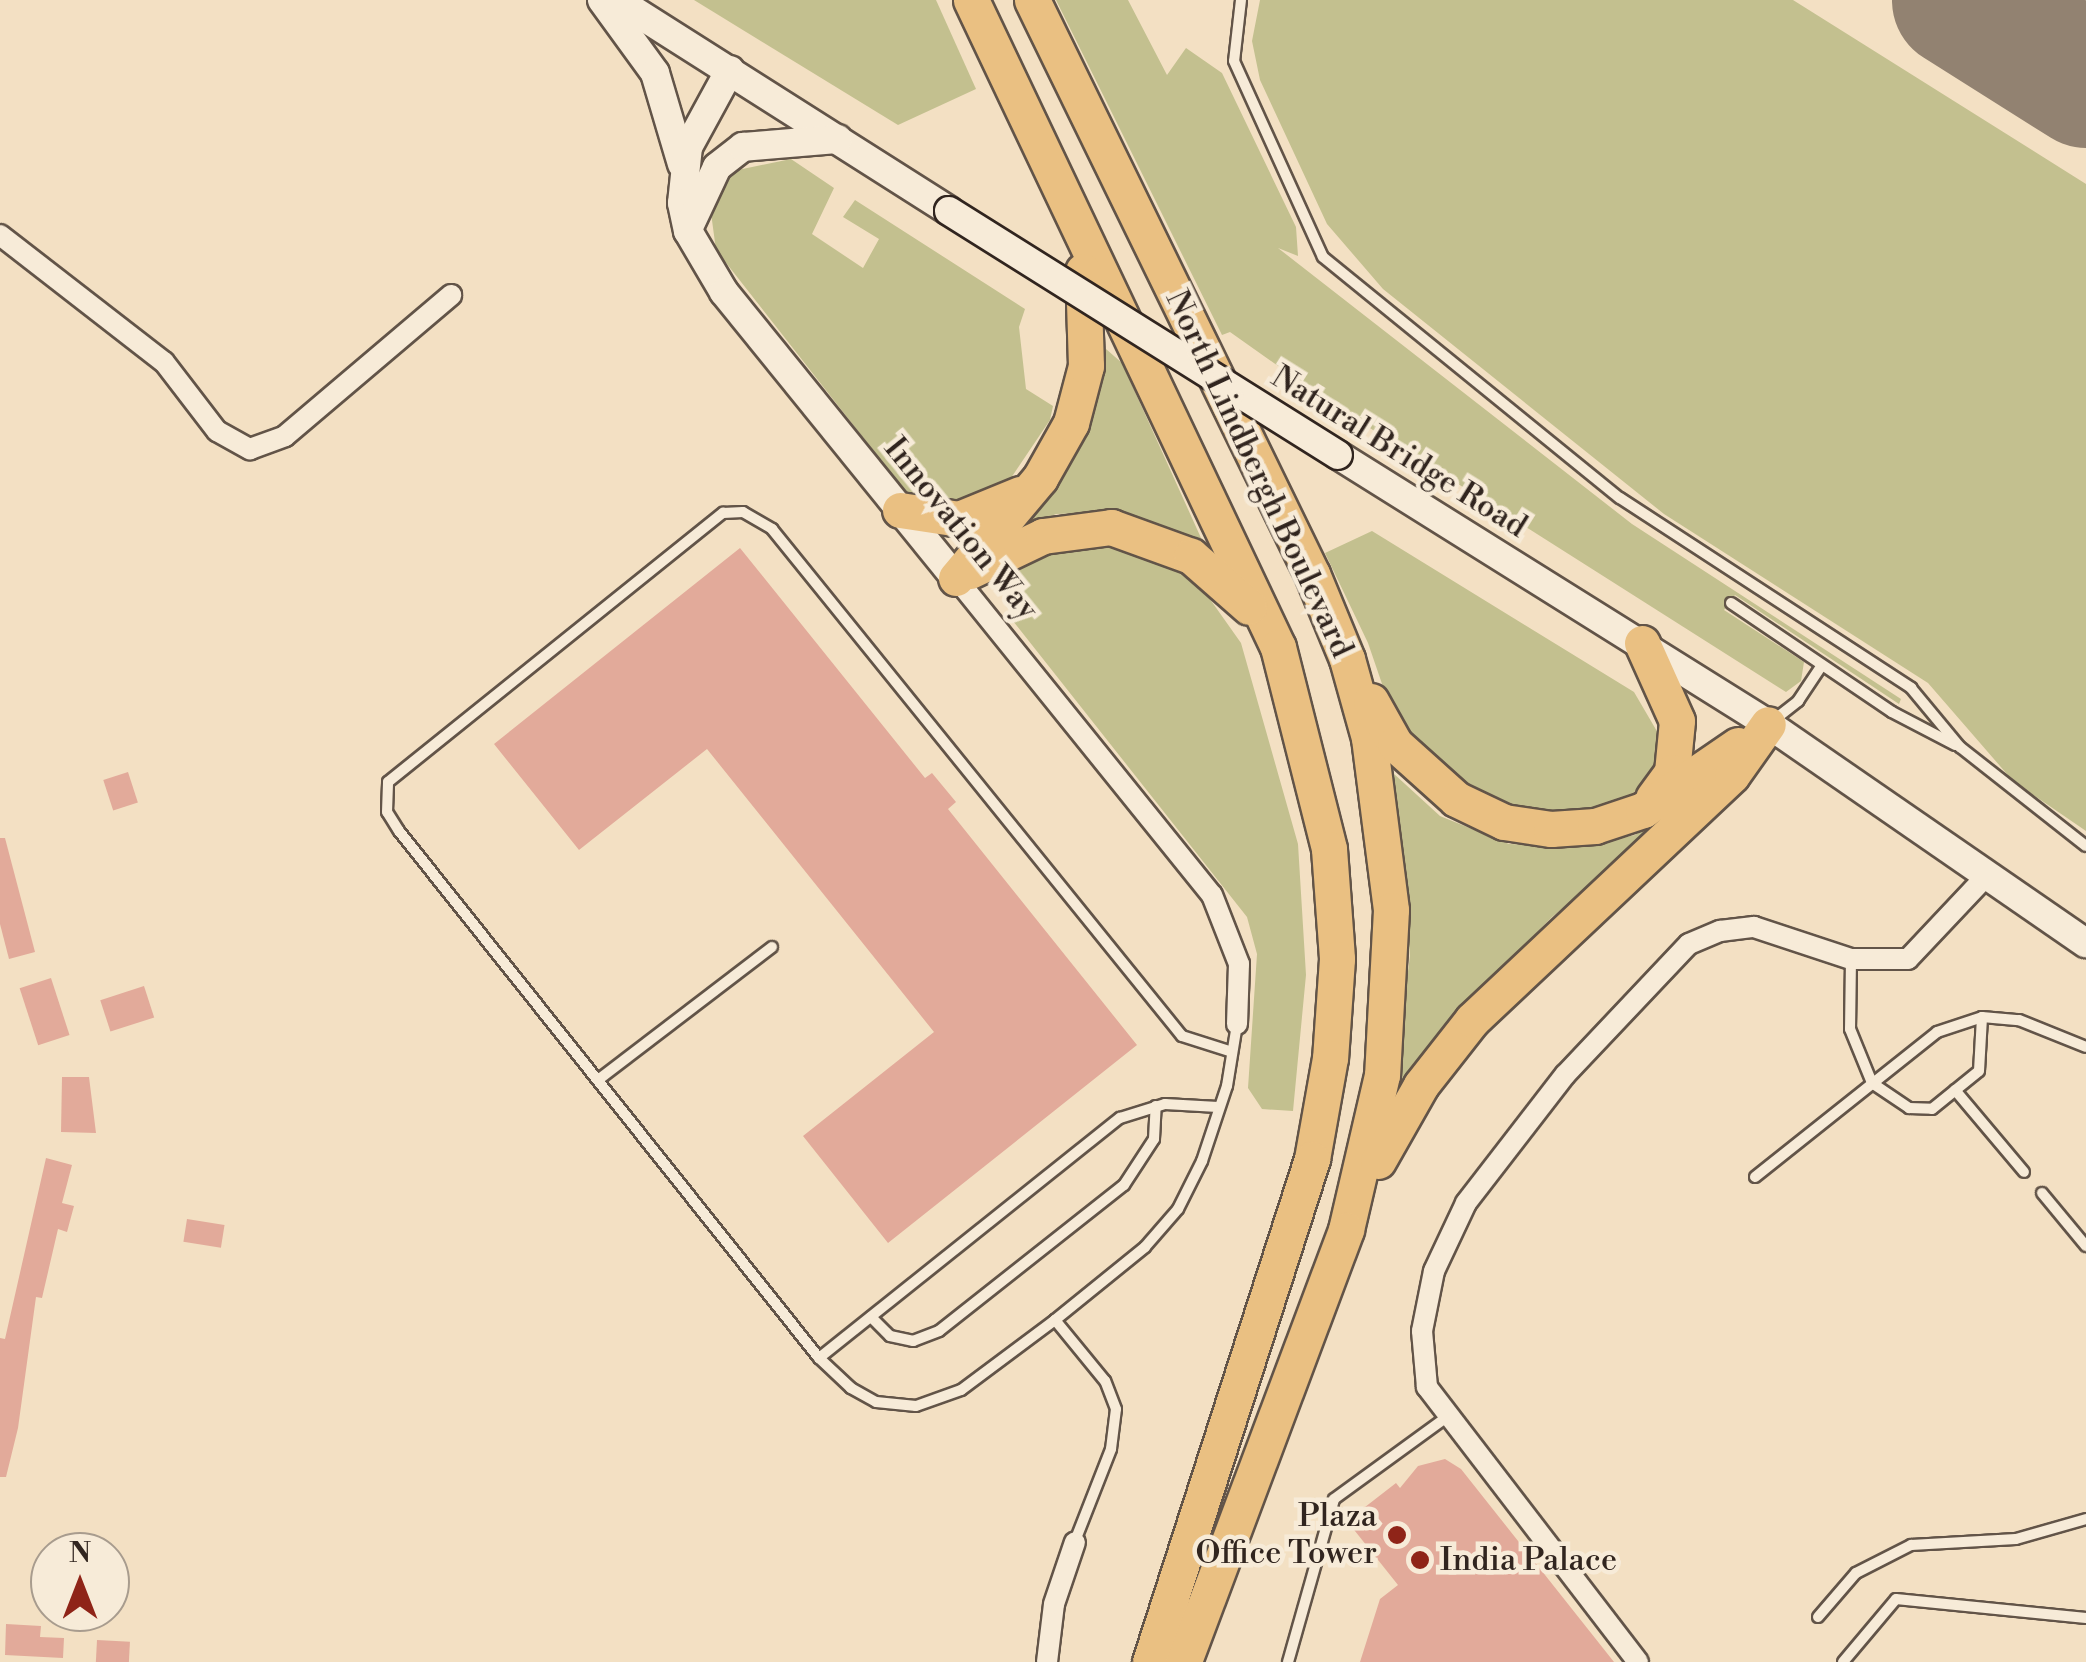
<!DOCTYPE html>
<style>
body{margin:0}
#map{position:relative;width:2086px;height:1662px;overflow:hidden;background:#f3e0c3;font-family:"Libre Bodoni",serif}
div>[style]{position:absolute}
.green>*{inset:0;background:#c3c08f}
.runway>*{height:135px;margin:-67.5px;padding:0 67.5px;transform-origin:67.5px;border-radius:67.5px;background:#928271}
.building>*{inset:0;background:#e2aa9a;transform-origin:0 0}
.roads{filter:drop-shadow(2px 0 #625448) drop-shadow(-2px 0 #625448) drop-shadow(0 2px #625448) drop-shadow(0 -2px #625448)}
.lane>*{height:10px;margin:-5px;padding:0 5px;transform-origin:5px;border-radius:5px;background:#f7ebd8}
.street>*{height:20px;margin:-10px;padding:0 10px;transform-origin:10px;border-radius:10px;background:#f7ebd8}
.secondary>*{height:28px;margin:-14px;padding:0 14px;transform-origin:14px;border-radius:14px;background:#f7ebd8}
.highway>*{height:35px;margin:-17.5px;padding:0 17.5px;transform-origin:17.5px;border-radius:17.5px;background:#eac082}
.bridges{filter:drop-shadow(2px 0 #31251f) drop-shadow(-2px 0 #31251f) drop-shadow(0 2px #31251f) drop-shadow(0 -2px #31251f)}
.secondary-bridge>*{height:28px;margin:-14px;padding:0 14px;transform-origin:14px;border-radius:14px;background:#f7ebd8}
.dots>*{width:28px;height:28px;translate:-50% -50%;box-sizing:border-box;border:5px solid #f7ebd8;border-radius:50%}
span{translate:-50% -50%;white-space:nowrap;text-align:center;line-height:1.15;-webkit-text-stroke:9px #f7ebd8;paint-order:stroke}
.street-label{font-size:32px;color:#31251f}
.poi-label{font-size:32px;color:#31251f}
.right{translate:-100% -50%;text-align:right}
.left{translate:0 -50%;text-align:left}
.north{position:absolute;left:30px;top:1532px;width:100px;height:100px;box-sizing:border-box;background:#f7ebd8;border:2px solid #a89c8e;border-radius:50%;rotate:0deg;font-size:28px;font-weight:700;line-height:40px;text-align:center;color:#31251f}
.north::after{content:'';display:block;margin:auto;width:35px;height:45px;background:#8f2418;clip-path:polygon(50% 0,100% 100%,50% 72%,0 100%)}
</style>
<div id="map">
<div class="green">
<div style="clip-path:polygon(694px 0,936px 0,976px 89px,898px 125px)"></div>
<div style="clip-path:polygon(1056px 0,1128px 0,1167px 75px,1186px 48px,1222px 73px,1296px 227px,1298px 256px,1278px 248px,1632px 524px,1901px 699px,1899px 704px,1735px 595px,1724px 610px,1804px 662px,1801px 681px,1786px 692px,1332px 404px,1230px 332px,1222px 335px)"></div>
<div style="clip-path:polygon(1260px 0,1793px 0,2086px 184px,2086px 831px,2013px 781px,1928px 683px,1664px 514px,1383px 289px,1327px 224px,1260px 80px,1252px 41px)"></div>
<div style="clip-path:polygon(791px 159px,834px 188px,812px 234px,863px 268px,879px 239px,843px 217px,855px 200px,1025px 309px,1019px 327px,1026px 389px,1053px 406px,1050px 420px,1011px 478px,986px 496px,954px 506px,909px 496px,716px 250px,711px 213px,733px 171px)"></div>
<div style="clip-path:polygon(1106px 349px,1122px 363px,1206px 549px,1160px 524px,1114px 512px,1056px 514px,1006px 535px,1066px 467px,1095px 405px)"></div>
<div style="clip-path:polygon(1372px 531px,1634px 692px,1665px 745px,1652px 777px,1627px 798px,1572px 815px,1504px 809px,1430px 766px,1392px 713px,1368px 643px,1325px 553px)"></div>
<div style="clip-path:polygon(1079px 544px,1117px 548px,1195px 578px,1241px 643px,1298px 844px,1306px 975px,1293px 1111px,1262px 1109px,1248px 1088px,1257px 954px,1247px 917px,1013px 621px,1007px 599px,1023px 563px)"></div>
<div style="clip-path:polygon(1393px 773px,1440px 816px,1509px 844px,1580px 847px,1635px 835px,1653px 822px,1660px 827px,1552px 917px,1481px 989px,1390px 1109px,1410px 956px)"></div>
</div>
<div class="runway">
<div style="left:1959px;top:0;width:150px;rotate:32.2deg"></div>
</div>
<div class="building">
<div style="clip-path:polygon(740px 548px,925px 778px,932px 773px,956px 802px,948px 809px,1137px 1045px,888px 1243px,803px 1136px,934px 1032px,707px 749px,579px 850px,494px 744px)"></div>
<div style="left:128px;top:772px;width:32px;height:26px;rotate:72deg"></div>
<div style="clip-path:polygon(0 838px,5px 838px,35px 952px,9px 959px,0 924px)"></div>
<div style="left:51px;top:978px;width:60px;height:33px;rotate:72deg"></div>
<div style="left:144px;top:986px;width:33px;height:46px;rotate:72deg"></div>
<div style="clip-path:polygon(62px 1077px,89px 1077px,96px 1133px,61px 1132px)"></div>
<div style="clip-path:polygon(46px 1158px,72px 1165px,62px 1203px,74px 1206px,67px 1232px,58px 1229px,42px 1298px,36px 1297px,18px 1428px,6px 1477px,0 1477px,0 1338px,5px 1339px)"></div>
<div style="left:187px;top:1219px;width:38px;height:23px;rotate:9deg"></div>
<div style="clip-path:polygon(1445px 1459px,1461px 1469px,1614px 1662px,1360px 1662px,1380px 1599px,1398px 1585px,1347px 1521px,1396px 1483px,1400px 1488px,1418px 1466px)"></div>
<div style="clip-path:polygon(6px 1624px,41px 1626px,40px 1637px,64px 1638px,63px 1658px,5px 1655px)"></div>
<div style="left:97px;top:1640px;width:33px;height:22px;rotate:3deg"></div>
</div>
<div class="roads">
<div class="lane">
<div style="left:1241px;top:0;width:61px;rotate:96.5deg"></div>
<div style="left:1234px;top:61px;width:215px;rotate:65.6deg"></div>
<div style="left:1323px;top:257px;width:382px;rotate:39.1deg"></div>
<div style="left:1620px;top:498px;width:348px;rotate:33.1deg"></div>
<div style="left:1911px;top:688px;width:77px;rotate:50.3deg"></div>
<div style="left:1960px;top:747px;width:160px;rotate:38.2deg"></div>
<div style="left:1731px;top:603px;width:194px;rotate:34.1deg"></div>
<div style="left:1892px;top:712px;width:71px;rotate:27.6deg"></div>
<div style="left:1774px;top:720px;width:31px;rotate:-38deg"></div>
<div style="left:1798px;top:701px;width:43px;rotate:-56.3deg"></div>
<div style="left:1851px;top:959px;width:70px;rotate:90.8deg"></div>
<div style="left:1850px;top:1029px;width:58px;rotate:67.8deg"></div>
<div style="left:1872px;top:1083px;width:45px;rotate:34deg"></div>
<div style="left:1909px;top:1108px;width:23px;rotate:2deg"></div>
<div style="left:1932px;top:1109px;width:60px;rotate:-39deg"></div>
<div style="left:1979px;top:1071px;width:54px;rotate:-86.8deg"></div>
<div style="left:598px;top:1080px;width:219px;rotate:-37.4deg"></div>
<div style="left:1955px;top:1090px;width:107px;rotate:49.9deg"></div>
<div style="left:1755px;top:1177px;width:233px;rotate:-38.5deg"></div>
<div style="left:1937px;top:1032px;width:47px;rotate:-18.4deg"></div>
<div style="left:1982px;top:1017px;width:37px;rotate:5deg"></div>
<div style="left:2019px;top:1020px;width:72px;rotate:21.9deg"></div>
<div style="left:2042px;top:1193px;width:69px;rotate:50.3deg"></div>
<div style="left:871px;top:1317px;width:27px;rotate:45deg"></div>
<div style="left:890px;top:1336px;width:24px;rotate:12deg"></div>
<div style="left:913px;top:1341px;width:28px;rotate:-21deg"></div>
<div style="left:939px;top:1331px;width:236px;rotate:-38.3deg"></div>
<div style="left:1124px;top:1185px;width:55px;rotate:-56.9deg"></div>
<div style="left:1154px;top:1139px;width:33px;rotate:-87deg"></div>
<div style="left:1055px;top:1320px;width:117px;rotate:143.3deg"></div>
<div style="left:961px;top:1390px;width:48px;rotate:160.4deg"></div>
<div style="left:916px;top:1406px;width:40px;rotate:-174.3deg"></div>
<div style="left:876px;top:1402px;width:29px;rotate:-151deg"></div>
<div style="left:851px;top:1388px;width:44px;rotate:-136.8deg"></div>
<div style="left:819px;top:1358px;width:674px;rotate:-128.55deg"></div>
<div style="left:399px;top:831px;width:22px;rotate:-122deg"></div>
<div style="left:387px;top:812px;width:30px;rotate:-88deg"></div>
<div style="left:388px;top:782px;width:430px;rotate:-38.8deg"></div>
<div style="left:723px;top:513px;width:20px;rotate:-3deg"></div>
<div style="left:743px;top:512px;width:34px;rotate:30deg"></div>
<div style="left:772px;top:529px;width:652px;rotate:51.04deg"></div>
<div style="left:1182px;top:1036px;width:52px;rotate:17.7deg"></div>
<div style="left:819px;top:1358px;width:385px;rotate:-38.6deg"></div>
<div style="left:1120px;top:1118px;width:47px;rotate:-17.3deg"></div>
<div style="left:1165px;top:1104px;width:53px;rotate:3.2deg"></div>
<div style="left:1075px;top:1541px;width:99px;rotate:-68.6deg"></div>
<div style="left:1111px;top:1449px;width:40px;rotate:-82.9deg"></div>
<div style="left:1116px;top:1409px;width:30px;rotate:-111deg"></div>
<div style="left:1105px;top:1381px;width:79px;rotate:-129.3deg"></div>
<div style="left:1055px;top:1320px;width:116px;rotate:-39deg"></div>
<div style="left:1145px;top:1247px;width:50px;rotate:-49deg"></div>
<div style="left:1178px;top:1209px;width:54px;rotate:-63.4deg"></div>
<div style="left:1202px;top:1161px;width:79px;rotate:-71.6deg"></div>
<div style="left:1227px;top:1086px;width:63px;rotate:-80.8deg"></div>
<div style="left:1818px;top:1617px;width:58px;rotate:-49.2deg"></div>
<div style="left:1856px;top:1573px;width:62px;rotate:-27deg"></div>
<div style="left:1911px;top:1545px;width:105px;rotate:-3.3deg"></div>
<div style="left:2016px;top:1539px;width:73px;rotate:-15.9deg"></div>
<div style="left:1288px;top:1662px;width:169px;rotate:-74.2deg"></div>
<div style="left:1334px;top:1499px;width:140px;rotate:-36deg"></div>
<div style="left:1843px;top:1662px;width:82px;rotate:-49.9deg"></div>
<div style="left:1896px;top:1599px;width:191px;rotate:5.7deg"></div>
</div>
<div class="street">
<div style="left:0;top:235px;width:207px;rotate:37.8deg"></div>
<div style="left:164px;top:362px;width:87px;rotate:52.5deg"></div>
<div style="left:217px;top:431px;width:38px;rotate:29deg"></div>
<div style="left:250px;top:449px;width:37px;rotate:-20deg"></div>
<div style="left:285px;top:436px;width:218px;rotate:-40.3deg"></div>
<div style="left:956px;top:578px;width:407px;rotate:51.1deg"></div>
<div style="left:1212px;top:895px;width:74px;rotate:68.6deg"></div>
<div style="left:1239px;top:964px;width:60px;rotate:91.9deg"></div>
<div style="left:1047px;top:1662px;width:58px;rotate:-83.1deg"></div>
<div style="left:1054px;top:1604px;width:65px;rotate:-71.3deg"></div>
<div style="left:1638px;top:1662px;width:347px;rotate:-127.5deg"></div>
<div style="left:1427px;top:1387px;width:56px;rotate:-95.1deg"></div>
<div style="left:1422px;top:1331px;width:61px;rotate:-78.7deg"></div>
<div style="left:1434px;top:1271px;width:75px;rotate:-64.8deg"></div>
<div style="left:1466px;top:1203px;width:162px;rotate:-52.3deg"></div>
<div style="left:1565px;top:1075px;width:180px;rotate:-46.6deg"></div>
<div style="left:1689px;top:944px;width:34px;rotate:-23deg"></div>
<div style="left:1720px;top:931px;width:34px;rotate:-7deg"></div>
<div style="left:1754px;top:927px;width:102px;rotate:18.3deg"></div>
<div style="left:1851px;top:959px;width:57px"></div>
<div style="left:1908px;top:959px;width:117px;rotate:-46.7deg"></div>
</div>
<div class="secondary">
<div style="left:602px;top:0;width:90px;rotate:54deg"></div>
<div style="left:655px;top:73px;width:95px;rotate:73.5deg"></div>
<div style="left:617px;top:0;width:393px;rotate:32.4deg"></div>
<div style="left:730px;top:70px;width:88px;rotate:118.6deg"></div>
<div style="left:688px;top:147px;width:56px;rotate:96.1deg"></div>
<div style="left:682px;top:203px;width:29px;rotate:78deg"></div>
<div style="left:688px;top:231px;width:71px;rotate:59.5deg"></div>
<div style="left:724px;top:292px;width:368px;rotate:51deg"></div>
<div style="left:688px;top:229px;width:68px;rotate:-64.9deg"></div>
<div style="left:717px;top:167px;width:33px;rotate:-38deg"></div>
<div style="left:743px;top:147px;width:95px;rotate:-4.8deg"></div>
<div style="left:1338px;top:455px;width:507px;rotate:32.03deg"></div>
<div style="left:1768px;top:724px;width:386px;rotate:34.6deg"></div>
</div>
<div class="highway">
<div style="left:971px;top:0;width:716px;rotate:64.62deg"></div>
<div style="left:1278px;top:647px;width:208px;rotate:75.8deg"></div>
<div style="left:1329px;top:849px;width:110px;rotate:85.8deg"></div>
<div style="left:1337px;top:959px;width:99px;rotate:94deg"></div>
<div style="left:1330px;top:1058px;width:103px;rotate:100.1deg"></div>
<div style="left:1312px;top:1159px;width:528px;rotate:107.85deg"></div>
<div style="left:1032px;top:0;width:639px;rotate:64deg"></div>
<div style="left:1312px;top:574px;width:92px;rotate:67.6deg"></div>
<div style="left:1347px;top:659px;width:82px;rotate:74.4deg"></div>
<div style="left:1369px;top:738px;width:173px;rotate:82.7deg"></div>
<div style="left:1391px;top:910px;width:165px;rotate:93.1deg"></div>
<div style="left:1382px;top:1075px;width:159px;rotate:103.1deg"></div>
<div style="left:1346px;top:1230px;width:461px;rotate:110.6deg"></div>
<div style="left:900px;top:510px;width:60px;rotate:8.7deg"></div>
<div style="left:959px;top:519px;width:66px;rotate:-22.3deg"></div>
<div style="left:970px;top:571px;width:81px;rotate:-25.6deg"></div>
<div style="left:1043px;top:536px;width:69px;rotate:-7.5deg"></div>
<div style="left:1111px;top:527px;width:85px;rotate:19.9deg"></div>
<div style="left:1191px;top:556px;width:77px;rotate:41.3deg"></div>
<div style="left:956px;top:578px;width:131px;rotate:-50deg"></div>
<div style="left:1040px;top:478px;width:63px;rotate:-60.6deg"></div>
<div style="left:1071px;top:423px;width:59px;rotate:-75.3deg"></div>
<div style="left:1086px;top:366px;width:95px;rotate:-91.8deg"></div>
<div style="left:1642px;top:643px;width:85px;rotate:65.8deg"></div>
<div style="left:1677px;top:721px;width:51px;rotate:95.6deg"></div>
<div style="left:1672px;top:772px;width:32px;rotate:126deg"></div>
<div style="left:1371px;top:701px;width:49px;rotate:60.8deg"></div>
<div style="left:1395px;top:744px;width:82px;rotate:42deg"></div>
<div style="left:1456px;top:799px;width:53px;rotate:25.6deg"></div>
<div style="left:1504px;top:822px;width:48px;rotate:8.5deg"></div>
<div style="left:1551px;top:829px;width:44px;rotate:-3.9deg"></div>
<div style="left:1595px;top:826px;width:51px;rotate:-18.4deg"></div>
<div style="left:1643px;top:810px;width:115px;rotate:-34.4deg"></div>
<div style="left:1378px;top:1161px;width:87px;rotate:-60.5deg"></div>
<div style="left:1421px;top:1085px;width:83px;rotate:-51.9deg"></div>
<div style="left:1472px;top:1020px;width:357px;rotate:-43.3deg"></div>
<div style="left:1732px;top:775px;width:62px;rotate:-54.8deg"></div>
</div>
</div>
<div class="bridges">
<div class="secondary-bridge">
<div style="left:949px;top:211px;width:459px;rotate:32.1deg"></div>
</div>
</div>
<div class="dots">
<div style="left:1397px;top:1535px;background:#8f2418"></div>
<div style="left:1420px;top:1560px;background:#8f2418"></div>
</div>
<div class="street-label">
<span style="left:1399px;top:452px;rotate:32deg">Natural Bridge Road</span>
<span style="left:1259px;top:474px;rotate:65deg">North Lindbergh Boulevard</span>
<span style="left:961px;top:529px;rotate:51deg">Innovation Way</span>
</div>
<div class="poi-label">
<span class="right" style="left:1377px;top:1535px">Plaza<br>Office Tower</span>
<span class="left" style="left:1440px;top:1560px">India Palace</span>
</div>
<div class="north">N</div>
</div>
